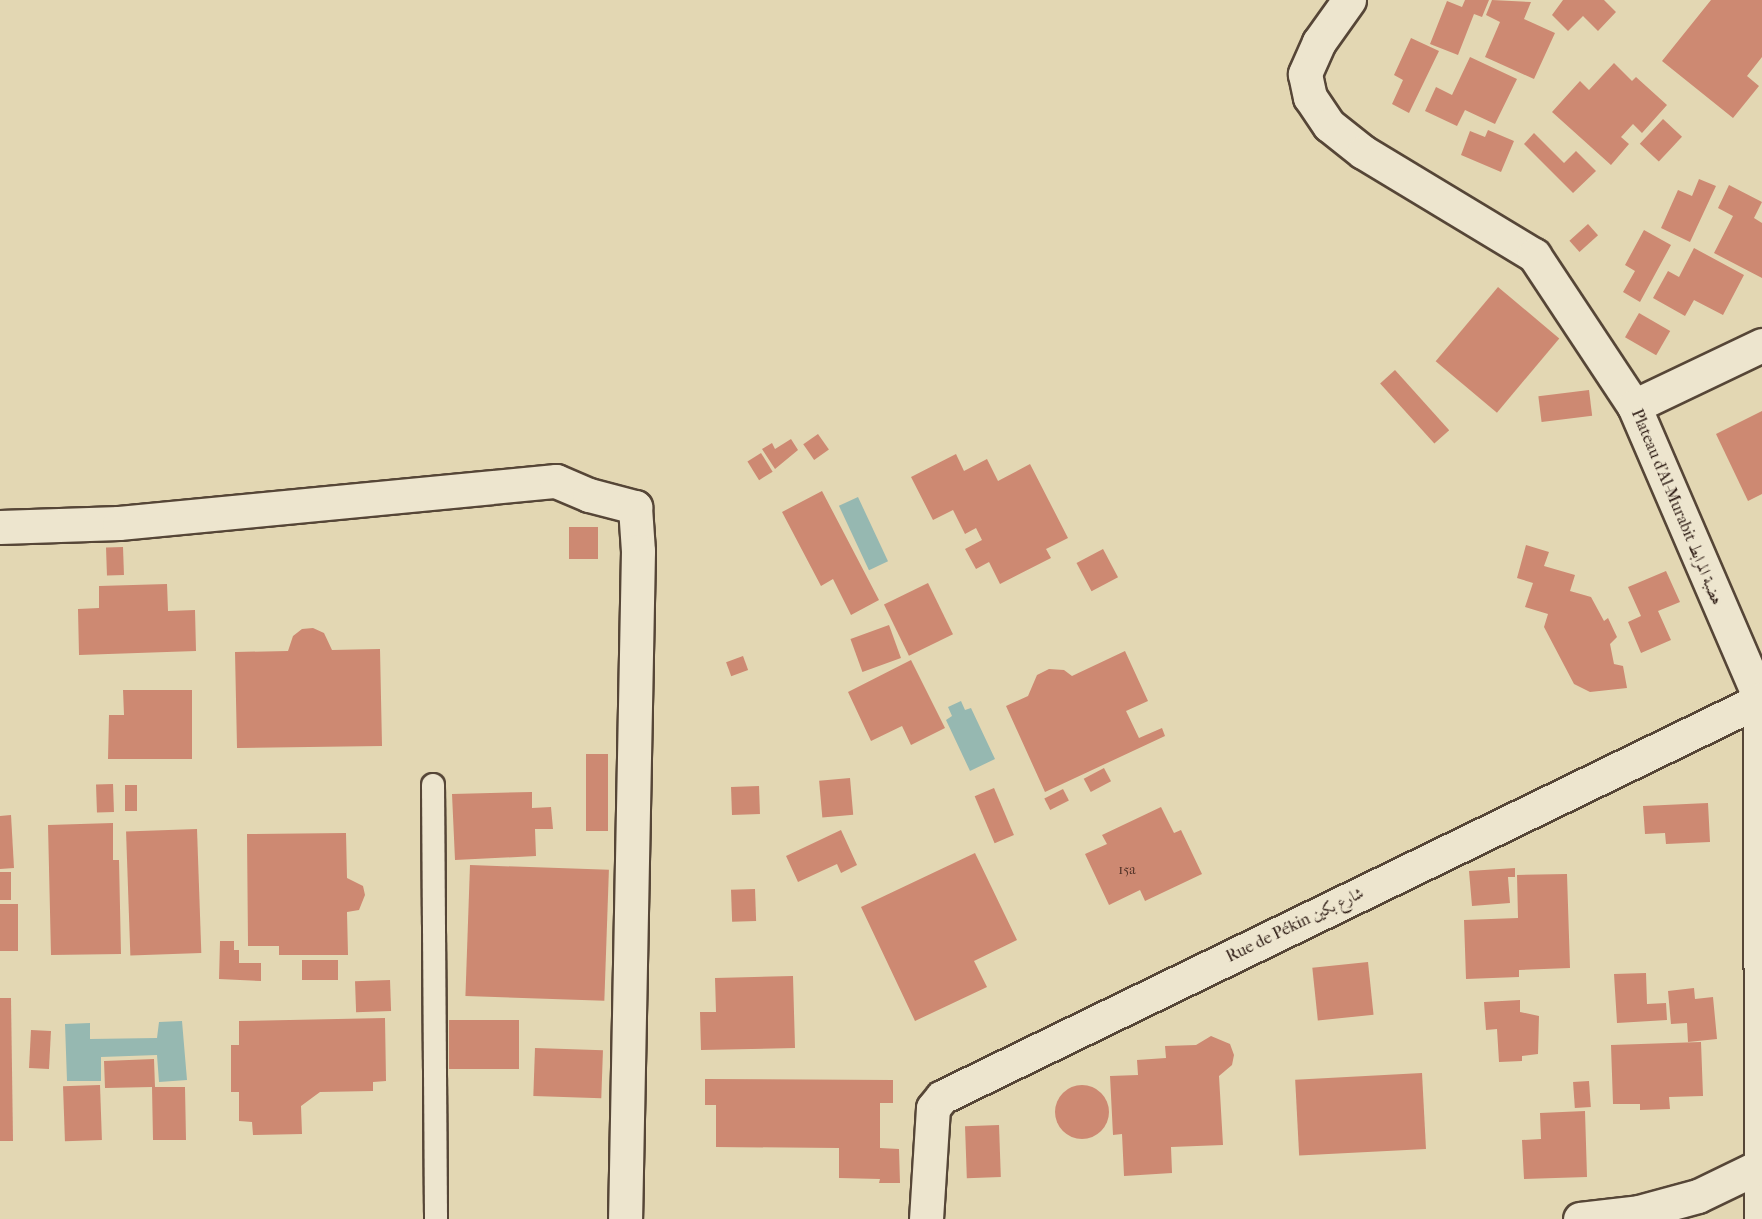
<!DOCTYPE html>
<meta charset="utf-8">
<style>
body{margin:0}
#map{position:relative;width:1762px;height:1219px;overflow:hidden;background:#e3d7b3;font-family:"IM FELL French Canon",Amiri,serif}
div>[style]{position:absolute}
.water>*{inset:0;background:#96b8b1;transform-origin:0 0}
.building>*{inset:0;background:#cd8972;transform-origin:0 0}
.round{border-radius:50%}
.roads{filter:drop-shadow(2px 0 #564637) drop-shadow(-2px 0 #564637) drop-shadow(0 2px #564637) drop-shadow(0 -2px #564637)}
.lane>*{height:22px;margin:-11px;padding:0 11px;transform-origin:11px;border-radius:11px;background:#ede5ce}
.street>*{height:33px;margin:-16.5px;padding:0 16.5px;transform-origin:16.5px;border-radius:16.5px;background:#ede5ce}
.secondary>*{height:33px;margin:-16.5px;padding:0 16.5px;transform-origin:16.5px;border-radius:16.5px;background:#ede5ce}
span{translate:-50% -50%;white-space:nowrap;text-align:center;line-height:1.15;-webkit-text-stroke:5px #ede5ce;paint-order:stroke}
.number-label{font-size:14px;color:#503227}
.number-label span{-webkit-text-stroke-width:0}
.street-label{font-size:16px;color:#27150e}
</style>
<div id="map">
<div class="water">
<div style="left:858px;top:497px;width:71px;height:21px;rotate:65deg"></div>
<div style="clip-path:polygon(961px 701px,965px 710px,971px 708px,995px 759px,970px 771px,946px 720px,952px 716px,948px 707px)"></div>
<div style="clip-path:polygon(182px 1021px,187px 1080px,159px 1082px,157px 1055px,101px 1057px,101px 1081px,67px 1081px,65px 1024px,90px 1023px,90px 1039px,157px 1038px,159px 1022px)"></div>
</div>
<div class="building">
<div style="clip-path:polygon(1465px 0,1489px 0,1482px 17px,1474px 14px,1458px 55px,1430px 44px,1447px 1px,1462px 7px)"></div>
<div style="clip-path:polygon(1492px 0,1531px 2px,1524px 19px,1555px 33px,1534px 79px,1485px 57px,1500px 22px,1486px 15px)"></div>
<div style="clip-path:polygon(1563px 0,1604px 0,1616px 12px,1598px 31px,1583px 16px,1568px 31px,1552px 15px)"></div>
<div style="clip-path:polygon(1711px 0,1762px 0,1762px 57px,1747px 76px,1759px 86px,1733px 118px,1662px 61px)"></div>
<div style="clip-path:polygon(1411px 38px,1439px 51px,1409px 113px,1392px 104px,1403px 80px,1394px 75px)"></div>
<div style="clip-path:polygon(1470px 57px,1517px 79px,1495px 124px,1465px 110px,1457px 126px,1425px 111px,1436px 87px,1452px 95px)"></div>
<div style="clip-path:polygon(1614px 63px,1632px 81px,1636px 77px,1667px 105px,1642px 133px,1633px 124px,1621px 137px,1629px 144px,1611px 165px,1552px 112px,1580px 81px,1589px 90px)"></div>
<div style="left:1663px;top:119px;width:26px;height:34px;rotate:43deg"></div>
<div style="clip-path:polygon(1488px 130px,1514px 141px,1501px 172px,1461px 155px,1470px 131px,1485px 137px)"></div>
<div style="clip-path:polygon(1534px 133px,1564px 163px,1576px 151px,1596px 171px,1573px 193px,1524px 144px)"></div>
<div style="clip-path:polygon(1699px 179px,1716px 186px,1690px 242px,1661px 228px,1678px 190px,1692px 196px)"></div>
<div style="clip-path:polygon(1729px 185px,1762px 202px,1754px 218px,1762px 223px,1762px 278px,1714px 253px,1733px 216px,1718px 208px)"></div>
<div style="left:1588px;top:224px;width:15px;height:25px;rotate:48deg"></div>
<div style="clip-path:polygon(1644px 230px,1671px 245px,1640px 302px,1623px 292px,1635px 271px,1625px 265px)"></div>
<div style="clip-path:polygon(1694px 248px,1744px 275px,1723px 315px,1694px 300px,1685px 316px,1653px 298px,1668px 271px,1679px 277px)"></div>
<div style="left:1498px;top:287px;width:80px;height:97px;rotate:40deg"></div>
<div style="left:1639px;top:313px;width:36px;height:28px;rotate:30deg"></div>
<div style="left:1395px;top:370px;width:81px;height:20px;rotate:48deg"></div>
<div style="left:1589px;top:390px;width:26px;height:51px;rotate:83deg"></div>
<div style="clip-path:polygon(1762px 411px,1762px 494px,1748px 501px,1716px 434px)"></div>
<div style="left:818px;top:434px;width:19px;height:18px;rotate:55deg"></div>
<div style="clip-path:polygon(791px 439px,798px 450px,775px 469px,762px 449px,772px 443px,775px 449px)"></div>
<div style="left:761px;top:453px;width:22px;height:16px;rotate:58deg"></div>
<div style="clip-path:polygon(956px 454px,964px 471px,987px 459px,998px 481px,1030px 464px,1068px 538px,1046px 549px,1051px 558px,1000px 584px,989px 562px,976px 569px,965px 549px,982px 540px,976px 528px,965px 534px,953px 510px,933px 520px,911px 477px)"></div>
<div style="clip-path:polygon(822px 491px,879px 600px,851px 615px,833px 579px,821px 586px,782px 512px)"></div>
<div style="left:569px;top:527px;width:29px;height:32px"></div>
<div style="clip-path:polygon(1526px 545px,1549px 552px,1544px 566px,1575px 575px,1570px 591px,1591px 597px,1604px 621px,1608px 618px,1617px 637px,1610px 644px,1614px 664px,1623px 666px,1627px 688px,1590px 692px,1574px 684px,1544px 627px,1548px 614px,1525px 607px,1533px 583px,1517px 578px)"></div>
<div style="left:123px;top:547px;width:28px;height:17px;rotate:88deg"></div>
<div style="left:1103px;top:549px;width:32px;height:30px;rotate:62deg"></div>
<div style="clip-path:polygon(1666px 571px,1680px 602px,1658px 611px,1671px 640px,1641px 653px,1628px 622px,1641px 616px,1628px 587px)"></div>
<div style="left:928px;top:583px;width:57px;height:49px;rotate:64deg"></div>
<div style="clip-path:polygon(167px 584px,168px 611px,195px 610px,196px 651px,79px 655px,78px 609px,99px 608px,99px 586px)"></div>
<div style="left:889px;top:625px;width:35px;height:41px;rotate:70deg"></div>
<div style="clip-path:polygon(313px 628px,324px 633px,332px 650px,380px 649px,382px 746px,237px 748px,235px 652px,288px 651px,293px 636px,302px 629px)"></div>
<div style="clip-path:polygon(1125px 651px,1148px 701px,1126px 711px,1139px 738px,1162px 728px,1165px 736px,1045px 792px,1006px 706px,1028px 696px,1037px 675px,1049px 669px,1064px 670px,1072px 676px)"></div>
<div style="left:743px;top:656px;width:15px;height:18px;rotate:70deg"></div>
<div style="clip-path:polygon(911px 660px,945px 728px,911px 745px,902px 726px,871px 741px,848px 692px)"></div>
<div style="clip-path:polygon(123px 690px,192px 690px,192px 759px,108px 759px,109px 715px,124px 715px)"></div>
<div style="left:586px;top:754px;width:22px;height:77px"></div>
<div style="left:1104px;top:768px;width:15px;height:23px;rotate:62deg"></div>
<div style="left:850px;top:778px;width:37px;height:31px;rotate:85deg"></div>
<div style="left:113px;top:784px;width:28px;height:17px;rotate:88deg"></div>
<div style="left:137px;top:785px;width:26px;height:12px;rotate:90deg"></div>
<div style="left:759px;top:786px;width:28px;height:28px;rotate:88deg"></div>
<div style="left:994px;top:788px;width:51px;height:21px;rotate:67deg"></div>
<div style="left:1063px;top:789px;width:13px;height:21px;rotate:63deg"></div>
<div style="clip-path:polygon(532px 792px,532px 808px,551px 807px,553px 829px,535px 829px,536px 856px,455px 860px,452px 794px)"></div>
<div style="clip-path:polygon(1708px 803px,1710px 842px,1666px 844px,1665px 833px,1645px 834px,1643px 806px)"></div>
<div style="clip-path:polygon(1161px 807px,1174px 833px,1181px 830px,1202px 874px,1145px 901px,1140px 890px,1109px 905px,1085px 854px,1107px 844px,1102px 835px)"></div>
<div style="clip-path:polygon(11px 815px,14px 868px,0 869px,0 816px)"></div>
<div style="clip-path:polygon(113px 823px,113px 860px,119px 860px,121px 954px,51px 955px,48px 825px)"></div>
<div style="left:197px;top:829px;width:124px;height:71px;rotate:88deg"></div>
<div style="clip-path:polygon(841px 830px,857px 865px,841px 873px,837px 864px,798px 882px,786px 856px)"></div>
<div style="clip-path:polygon(346px 833px,347px 878px,363px 886px,365px 895px,359px 910px,347px 912px,348px 955px,279px 955px,279px 946px,248px 946px,247px 834px)"></div>
<div style="clip-path:polygon(975px 853px,1017px 940px,974px 961px,987px 987px,915px 1021px,861px 907px)"></div>
<div style="left:470px;top:865px;width:139px;height:131px;rotate:2deg"></div>
<div style="clip-path:polygon(1515px 868px,1515px 877px,1508px 877px,1510px 903px,1472px 906px,1469px 871px)"></div>
<div style="left:0;top:872px;width:11px;height:28px"></div>
<div style="clip-path:polygon(1567px 874px,1570px 968px,1519px 970px,1519px 977px,1466px 979px,1464px 920px,1518px 918px,1517px 875px)"></div>
<div style="left:755px;top:889px;width:32px;height:24px;rotate:88deg"></div>
<div style="left:18px;top:904px;width:47px;height:18px;rotate:90deg"></div>
<div style="clip-path:polygon(220px 941px,234px 941px,234px 950px,239px 950px,239px 963px,261px 963px,261px 981px,219px 979px)"></div>
<div style="left:302px;top:960px;width:36px;height:20px"></div>
<div style="left:1368px;top:962px;width:53px;height:56px;rotate:84deg"></div>
<div style="clip-path:polygon(1646px 973px,1647px 1004px,1666px 1003px,1667px 1020px,1617px 1023px,1614px 974px)"></div>
<div style="clip-path:polygon(793px 976px,795px 1048px,701px 1050px,700px 1012px,716px 1012px,715px 978px)"></div>
<div style="left:390px;top:980px;width:31px;height:35px;rotate:88deg"></div>
<div style="clip-path:polygon(1694px 988px,1695px 999px,1713px 997px,1717px 1039px,1688px 1042px,1687px 1023px,1671px 1024px,1668px 991px)"></div>
<div style="clip-path:polygon(0 998px,11px 998px,13px 1141px,0 1141px)"></div>
<div style="clip-path:polygon(1520px 1000px,1520px 1012px,1539px 1016px,1538px 1054px,1522px 1056px,1522px 1061px,1499px 1062px,1497px 1029px,1486px 1030px,1484px 1002px)"></div>
<div style="clip-path:polygon(385px 1018px,386px 1081px,373px 1082px,373px 1091px,320px 1092px,301px 1106px,302px 1134px,253px 1135px,252px 1122px,239px 1121px,239px 1092px,231px 1092px,231px 1045px,239px 1045px,239px 1021px)"></div>
<div style="left:519px;top:1020px;width:49px;height:70px;rotate:90deg"></div>
<div style="left:31px;top:1030px;width:20px;height:38px;rotate:3deg"></div>
<div style="clip-path:polygon(1211px 1036px,1230px 1044px,1234px 1055px,1232px 1065px,1219px 1076px,1223px 1145px,1171px 1147px,1172px 1173px,1124px 1176px,1122px 1134px,1113px 1135px,1110px 1076px,1138px 1075px,1137px 1060px,1166px 1058px,1165px 1046px,1196px 1045px)"></div>
<div style="clip-path:polygon(1701px 1042px,1703px 1096px,1669px 1097px,1670px 1109px,1640px 1110px,1640px 1104px,1613px 1104px,1611px 1045px)"></div>
<div style="left:535px;top:1048px;width:68px;height:48px;rotate:2deg"></div>
<div style="clip-path:polygon(154px 1059px,155px 1087px,185px 1087px,186px 1140px,153px 1140px,152px 1087px,105px 1088px,104px 1061px)"></div>
<div style="left:1422px;top:1073px;width:76px;height:127px;rotate:87deg"></div>
<div style="clip-path:polygon(705px 1079px,893px 1080px,893px 1103px,880px 1103px,880px 1148px,899px 1149px,900px 1183px,879px 1183px,880px 1179px,839px 1178px,839px 1148px,716px 1147px,716px 1105px,705px 1105px)"></div>
<div style="left:1589px;top:1081px;width:26px;height:16px;rotate:86deg"></div>
<div style="left:100px;top:1085px;width:55px;height:37px;rotate:88deg"></div>
<div class="round" style="left:1055px;top:1085px;width:54px;height:54px"></div>
<div style="clip-path:polygon(1585px 1111px,1587px 1177px,1524px 1179px,1522px 1140px,1541px 1139px,1540px 1113px)"></div>
<div style="left:999px;top:1125px;width:52px;height:34px;rotate:88deg"></div>
</div>
<div class="roads">
<div class="lane">
<div style="left:433px;top:785px;width:434px;rotate:89.6deg"></div>
</div>
<div class="street">
<div style="left:1349px;top:0;width:52px;rotate:125.5deg"></div>
<div style="left:1319px;top:42px;width:35px;rotate:114deg"></div>
<div style="left:1305px;top:74px;width:24px;rotate:78deg"></div>
<div style="left:1310px;top:97px;width:34px;rotate:56deg"></div>
<div style="left:1329px;top:125px;width:43px;rotate:38.5deg"></div>
<div style="left:1363px;top:152px;width:200px;rotate:31.1deg"></div>
<div style="left:1534px;top:255px;width:181px;rotate:56.5deg"></div>
<div style="left:1634px;top:406px;width:319px;rotate:66.7deg"></div>
<div style="left:1760px;top:699px;width:520px;rotate:89.89deg"></div>
<div style="left:1634px;top:406px;width:142px;rotate:-25.5deg"></div>
<div style="left:0;top:527px;width:119px;rotate:-1.9deg"></div>
<div style="left:119px;top:523px;width:439px;rotate:-5.5deg"></div>
<div style="left:556px;top:481px;width:36px;rotate:23deg"></div>
<div style="left:589px;top:495px;width:48px;rotate:14.6deg"></div>
<div style="left:635px;top:507px;width:44px;rotate:86.1deg"></div>
<div style="left:638px;top:551px;width:668px;rotate:91.11deg"></div>
<div style="left:926px;top:1219px;width:111px;rotate:-86.4deg"></div>
<div style="left:933px;top:1108px;width:14px;rotate:-51deg"></div>
<div style="left:942px;top:1097px;width:911px;rotate:-25.89deg"></div>
</div>
<div class="secondary">
<div style="left:1580px;top:1219px;width:59px;rotate:-6.8deg"></div>
<div style="left:1639px;top:1212px;width:61px;rotate:-15.2deg"></div>
<div style="left:1698px;top:1196px;width:71px;rotate:-25.8deg"></div>
</div>
</div>
<div class="number-label">
<span style="left:1127px;top:870px">15a</span>
</div>
<div class="street-label">
<span style="left:1677px;top:507px;rotate:67deg">Plateau d'Al-Murabit هضبة المرابط</span>
<span style="left:1295px;top:925px;rotate:-26deg">Rue de Pékin شارع بكين</span>
</div>
</div>
